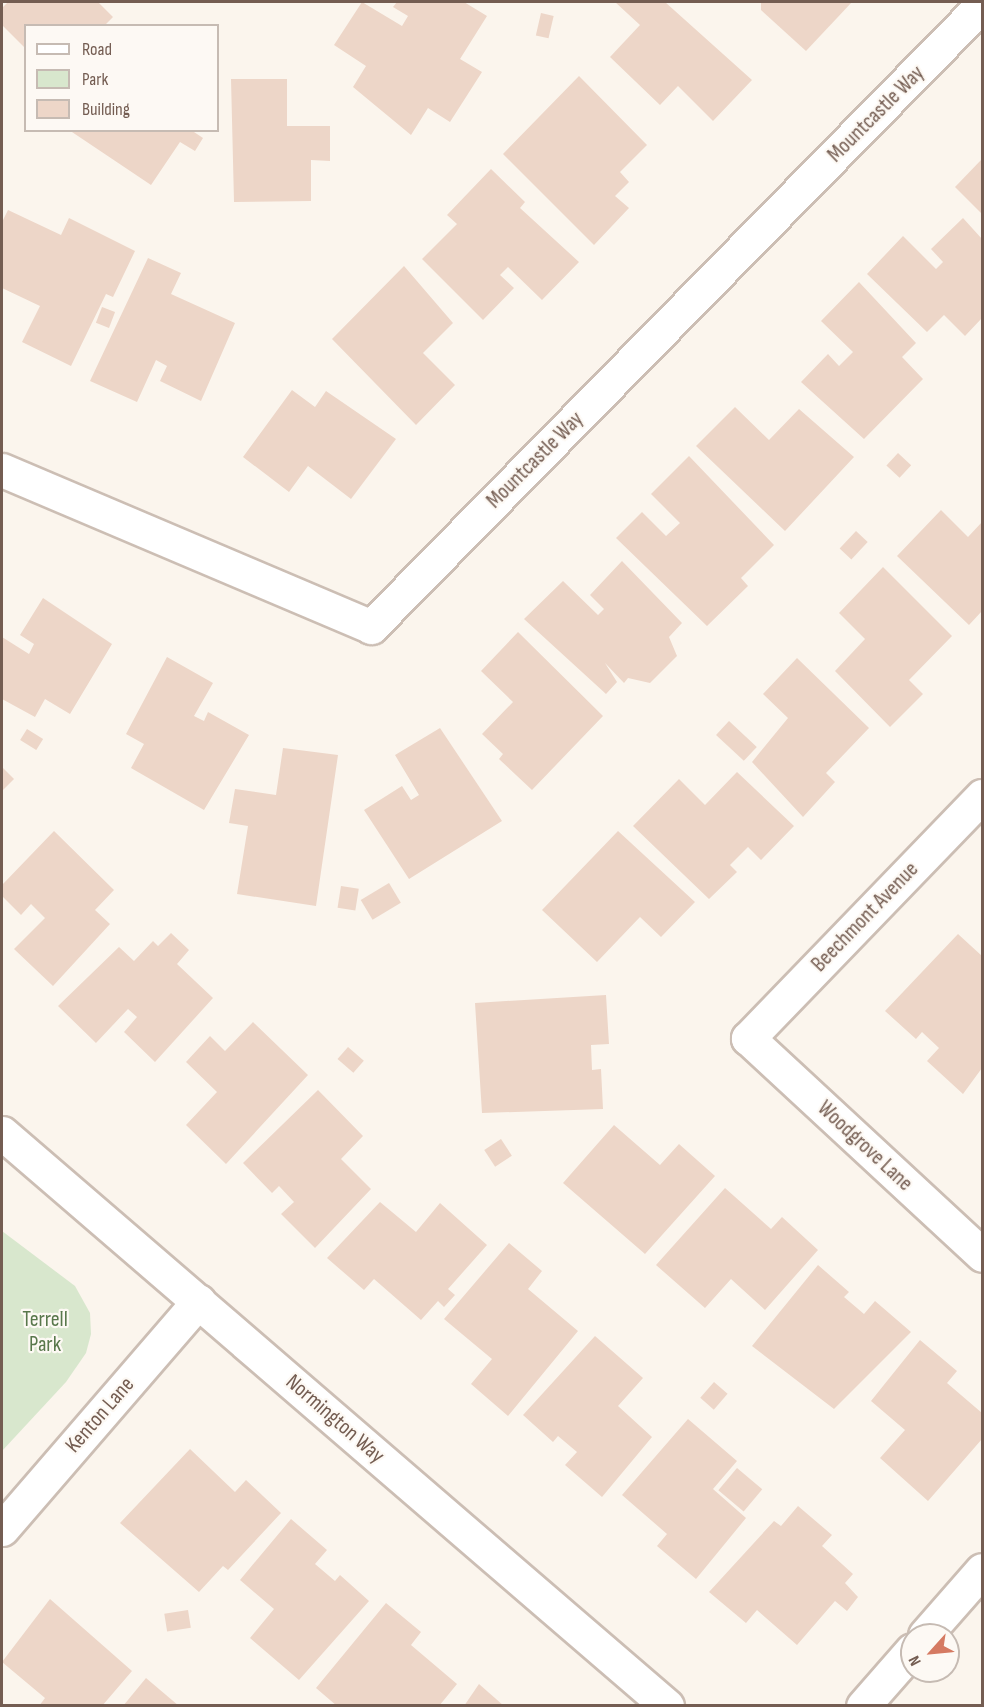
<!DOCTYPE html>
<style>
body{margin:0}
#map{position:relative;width:984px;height:1707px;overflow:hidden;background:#fbf5ed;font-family:"Sofia Sans Condensed",sans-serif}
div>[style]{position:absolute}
.green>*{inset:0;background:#d8e7cd}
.building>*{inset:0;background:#edd6c8;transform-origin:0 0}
.roads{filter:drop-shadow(2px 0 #ccbeb4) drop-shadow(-2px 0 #ccbeb4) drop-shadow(0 2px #ccbeb4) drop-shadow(0 -2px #ccbeb4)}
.minor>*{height:33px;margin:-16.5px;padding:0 16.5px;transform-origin:16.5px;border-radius:16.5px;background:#fff}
span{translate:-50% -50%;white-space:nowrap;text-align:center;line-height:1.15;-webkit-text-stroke:4.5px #fdf9f4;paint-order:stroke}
.street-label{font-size:22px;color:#745d52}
.park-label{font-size:22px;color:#59784c}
.frame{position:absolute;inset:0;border:3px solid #745d52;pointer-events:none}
.legend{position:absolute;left:24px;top:24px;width:195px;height:108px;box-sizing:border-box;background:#fdf9f4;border:2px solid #c6bbb3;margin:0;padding:8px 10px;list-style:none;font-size:18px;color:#745d52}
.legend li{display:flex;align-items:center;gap:12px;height:30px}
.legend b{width:30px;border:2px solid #c6bbb3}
.north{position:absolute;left:900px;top:1623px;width:60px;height:60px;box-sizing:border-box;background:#fdf9f4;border:2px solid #c6bbb3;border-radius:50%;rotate:243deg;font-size:16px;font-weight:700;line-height:24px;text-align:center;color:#745d52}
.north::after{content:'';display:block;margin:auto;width:21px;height:27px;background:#d57a62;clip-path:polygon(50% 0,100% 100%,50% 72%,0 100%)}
</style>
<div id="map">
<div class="green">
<div style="clip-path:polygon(2px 1231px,75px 1286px,90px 1313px,91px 1334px,86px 1353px,66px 1382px,2px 1451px)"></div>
</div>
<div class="building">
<div style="clip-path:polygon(8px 2px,98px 2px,113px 17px,104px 26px,26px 26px,26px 49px,2px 25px,2px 8px)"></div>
<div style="clip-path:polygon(362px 2px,402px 26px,408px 16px,393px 7px,397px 2px,464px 2px,487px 16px,460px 59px,482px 72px,450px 122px,428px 108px,411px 135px,353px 87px,366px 66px,334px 45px)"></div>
<div style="clip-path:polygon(615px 2px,665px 2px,752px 80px,713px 121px,678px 86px,660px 105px,610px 57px,640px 25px)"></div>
<div style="clip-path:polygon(761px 2px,852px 2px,806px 51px,761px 10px)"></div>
<div style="left:541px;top:13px;width:13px;height:23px;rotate:13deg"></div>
<div style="clip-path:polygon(579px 76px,647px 145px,620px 172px,629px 182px,615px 196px,629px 208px,594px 245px,503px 154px)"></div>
<div style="clip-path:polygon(231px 79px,287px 79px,287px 126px,330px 126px,330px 161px,311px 160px,311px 201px,234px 202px)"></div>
<div style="clip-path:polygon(69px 130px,191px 130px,203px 138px,195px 151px,180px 142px,151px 185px)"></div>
<div style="clip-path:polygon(982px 159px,982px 214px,955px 187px)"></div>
<div style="clip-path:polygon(491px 169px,525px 202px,520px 208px,579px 262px,542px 300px,508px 267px,500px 275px,514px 288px,483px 320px,422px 259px,457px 224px,447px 215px)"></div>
<div style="clip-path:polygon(8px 210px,61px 235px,69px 218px,135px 251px,113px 297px,106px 294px,71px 366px,22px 342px,40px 306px,2px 288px,2px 222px)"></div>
<div style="clip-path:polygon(963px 218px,982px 239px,982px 318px,965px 336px,944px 315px,927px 332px,867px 274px,903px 236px,936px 269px,943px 262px,931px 249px)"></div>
<div style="clip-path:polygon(148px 258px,181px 273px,171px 294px,235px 323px,201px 401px,160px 381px,167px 366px,156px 360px,137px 402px,90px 381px)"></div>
<div style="clip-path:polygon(404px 266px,453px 323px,423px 353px,455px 385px,416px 425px,332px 339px)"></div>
<div style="clip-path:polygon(859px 282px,916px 343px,902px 357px,923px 379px,864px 439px,801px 382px,828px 354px,839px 366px,853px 352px,821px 321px)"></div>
<div style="left:102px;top:307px;width:14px;height:17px;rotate:21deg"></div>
<div style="clip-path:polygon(292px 390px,315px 407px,326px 391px,396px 439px,351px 499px,308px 466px,289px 492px,243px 457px)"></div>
<div style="clip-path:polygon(735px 407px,769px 440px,799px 409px,854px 457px,785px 531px,696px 446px)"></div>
<div style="left:898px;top:453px;width:18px;height:17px;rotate:43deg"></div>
<div style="clip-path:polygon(689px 456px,774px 545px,741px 578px,748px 586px,707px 626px,616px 538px,642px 512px,666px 536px,680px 523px,651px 494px)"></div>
<div style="clip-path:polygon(941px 510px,968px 537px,982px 522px,982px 611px,969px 625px,897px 556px)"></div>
<div style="left:856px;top:531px;width:16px;height:24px;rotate:43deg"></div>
<div style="clip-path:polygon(622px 561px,682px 623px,669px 637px,677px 656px,650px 683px,628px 678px,624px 683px,605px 663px,617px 682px,606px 694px,524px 619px,563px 581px,598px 615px,604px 609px,590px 595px)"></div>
<div style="clip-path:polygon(883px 567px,952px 636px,909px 680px,923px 694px,890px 727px,835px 671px,865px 639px,839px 613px)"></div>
<div style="clip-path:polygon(43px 598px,112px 644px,70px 714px,45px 699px,35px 717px,2px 699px,2px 637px,29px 654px,34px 644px,20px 635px)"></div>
<div style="clip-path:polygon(518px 632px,603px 716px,532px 790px,499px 759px,503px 754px,482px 734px,513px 702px,481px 671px)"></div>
<div style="clip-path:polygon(167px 657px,213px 683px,194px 716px,204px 721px,208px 712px,249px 735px,204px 810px,131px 768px,144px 744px,126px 734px)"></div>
<div style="clip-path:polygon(797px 658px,869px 728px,826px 773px,835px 782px,803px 817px,752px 762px,788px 718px,763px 694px)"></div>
<div style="left:729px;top:721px;width:38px;height:19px;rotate:43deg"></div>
<div style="clip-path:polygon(440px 728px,502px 821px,409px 879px,364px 810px,402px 786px,411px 800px,419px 795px,395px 755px)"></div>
<div style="left:27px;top:729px;width:19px;height:13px;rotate:32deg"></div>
<div style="clip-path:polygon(283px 748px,338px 755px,316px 906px,237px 894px,248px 826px,229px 823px,235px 789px,276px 795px)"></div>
<div style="clip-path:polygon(2px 767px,14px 779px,2px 791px)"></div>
<div style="clip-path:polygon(737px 772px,794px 826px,761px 860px,748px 847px,730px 865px,737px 872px,709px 899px,633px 826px,679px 779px,705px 805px)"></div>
<div style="clip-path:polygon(54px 831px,114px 890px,95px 910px,110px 924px,53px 986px,14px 949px,45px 918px,31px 904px,21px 915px,2px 896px,2px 885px)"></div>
<div style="clip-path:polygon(618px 831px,695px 902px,661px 937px,640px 917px,597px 962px,542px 910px)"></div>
<div style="left:389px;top:883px;width:23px;height:33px;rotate:59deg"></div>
<div style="left:341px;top:886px;width:18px;height:22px;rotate:9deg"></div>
<div style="clip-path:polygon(171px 933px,189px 950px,177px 964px,213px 998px,155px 1062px,124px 1032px,137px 1017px,128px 1009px,96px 1043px,58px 1006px,119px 947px,134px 961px,153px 941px,158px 946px)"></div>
<div style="clip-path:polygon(958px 934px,982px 956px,982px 1068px,963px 1094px,927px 1061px,939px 1048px,922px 1032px,916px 1039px,885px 1011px)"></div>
<div style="clip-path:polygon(606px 995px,609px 1044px,591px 1045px,592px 1070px,601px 1069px,603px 1109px,482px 1113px,475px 1003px)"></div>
<div style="clip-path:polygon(253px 1022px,308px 1075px,226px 1164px,186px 1125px,217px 1092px,186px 1062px,210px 1036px,225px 1051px)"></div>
<div style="left:348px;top:1047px;width:21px;height:16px;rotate:41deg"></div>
<div style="clip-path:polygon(318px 1090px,363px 1136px,341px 1159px,371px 1189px,315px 1248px,281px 1214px,294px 1202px,279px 1186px,272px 1193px,243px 1163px)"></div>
<div style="clip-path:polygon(614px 1125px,660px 1165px,679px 1144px,715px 1176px,645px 1254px,563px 1183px)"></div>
<div style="left:501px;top:1139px;width:20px;height:20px;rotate:57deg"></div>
<div style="clip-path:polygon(725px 1188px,771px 1229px,782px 1217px,818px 1250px,765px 1310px,731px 1279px,705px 1308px,656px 1265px)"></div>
<div style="clip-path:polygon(380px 1202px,416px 1232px,440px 1203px,487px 1245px,448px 1289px,455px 1295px,444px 1307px,438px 1301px,421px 1320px,374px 1279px,364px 1290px,327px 1258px)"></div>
<div style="clip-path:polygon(509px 1243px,542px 1271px,528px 1289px,578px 1331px,508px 1416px,471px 1384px,492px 1359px,444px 1319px)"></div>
<div style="clip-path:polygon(818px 1265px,849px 1292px,844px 1297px,864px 1314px,875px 1301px,911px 1332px,834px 1409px,752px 1346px)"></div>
<div style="clip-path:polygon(595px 1336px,643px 1378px,618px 1406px,652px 1437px,602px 1497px,565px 1465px,577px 1452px,558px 1436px,553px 1442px,523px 1415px)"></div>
<div style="clip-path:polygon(920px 1340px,957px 1371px,947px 1383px,982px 1413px,982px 1439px,928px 1501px,880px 1458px,905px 1430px,871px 1401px)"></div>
<div style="left:714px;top:1382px;width:18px;height:21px;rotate:41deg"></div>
<div style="clip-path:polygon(688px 1419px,737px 1461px,713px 1489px,746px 1518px,696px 1579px,657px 1546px,667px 1534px,622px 1495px)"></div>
<div style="clip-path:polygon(190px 1449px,235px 1492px,246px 1480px,281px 1513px,228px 1570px,223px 1566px,199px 1592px,120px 1523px)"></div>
<div style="left:737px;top:1468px;width:33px;height:29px;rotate:40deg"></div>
<div style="clip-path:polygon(798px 1506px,832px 1535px,822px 1546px,853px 1574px,845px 1583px,858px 1597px,847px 1611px,835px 1601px,797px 1645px,757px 1610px,746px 1623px,709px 1592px,774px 1521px,781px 1526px)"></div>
<div style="clip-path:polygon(291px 1519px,327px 1550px,315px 1564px,335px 1581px,340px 1575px,369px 1601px,299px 1680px,250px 1638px,274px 1609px,240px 1580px)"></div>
<div style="clip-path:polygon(50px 1599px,132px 1671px,102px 1706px,39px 1706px,45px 1698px,2px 1662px)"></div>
<div style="clip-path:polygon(386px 1603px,421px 1632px,411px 1645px,457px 1684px,439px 1706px,337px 1706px,316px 1688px)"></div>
<div style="left:188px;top:1610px;width:18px;height:24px;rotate:81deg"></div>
<div style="clip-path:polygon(146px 1678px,179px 1706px,123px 1706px)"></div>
<div style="clip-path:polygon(479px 1684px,504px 1706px,464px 1706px)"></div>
</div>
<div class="roads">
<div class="minor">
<div style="left:2px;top:470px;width:401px;rotate:23deg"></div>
<div style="left:371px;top:627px;width:872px;rotate:-45.51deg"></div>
<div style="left:982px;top:796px;width:337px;rotate:134deg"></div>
<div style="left:748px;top:1038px;width:319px;rotate:42.8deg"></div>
<div style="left:2px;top:1133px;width:878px;rotate:40.75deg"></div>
<div style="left:2px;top:1529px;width:301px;rotate:-49.2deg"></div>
<div style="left:925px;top:1635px;width:86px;rotate:-48.8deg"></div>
<div style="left:863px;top:1706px;width:74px;rotate:-48.8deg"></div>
</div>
</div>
<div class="street-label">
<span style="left:876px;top:114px;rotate:-45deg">Mountcastle Way</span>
<span style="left:535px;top:460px;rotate:-45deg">Mountcastle Way</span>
<span style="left:865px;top:917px;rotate:-46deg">Beechmont Avenue</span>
<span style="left:865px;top:1146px;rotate:43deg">Woodgrove Lane</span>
<span style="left:100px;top:1415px;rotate:-49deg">Kenton Lane</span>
<span style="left:335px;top:1419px;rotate:41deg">Normington Way</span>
</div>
<div class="park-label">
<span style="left:45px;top:1332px">Terrell<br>Park</span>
</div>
<div class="frame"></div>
<ul class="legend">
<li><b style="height:8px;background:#fff"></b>Road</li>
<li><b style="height:16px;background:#d8e7cd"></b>Park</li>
<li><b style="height:16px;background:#edd6c8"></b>Building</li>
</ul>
<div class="north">N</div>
</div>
